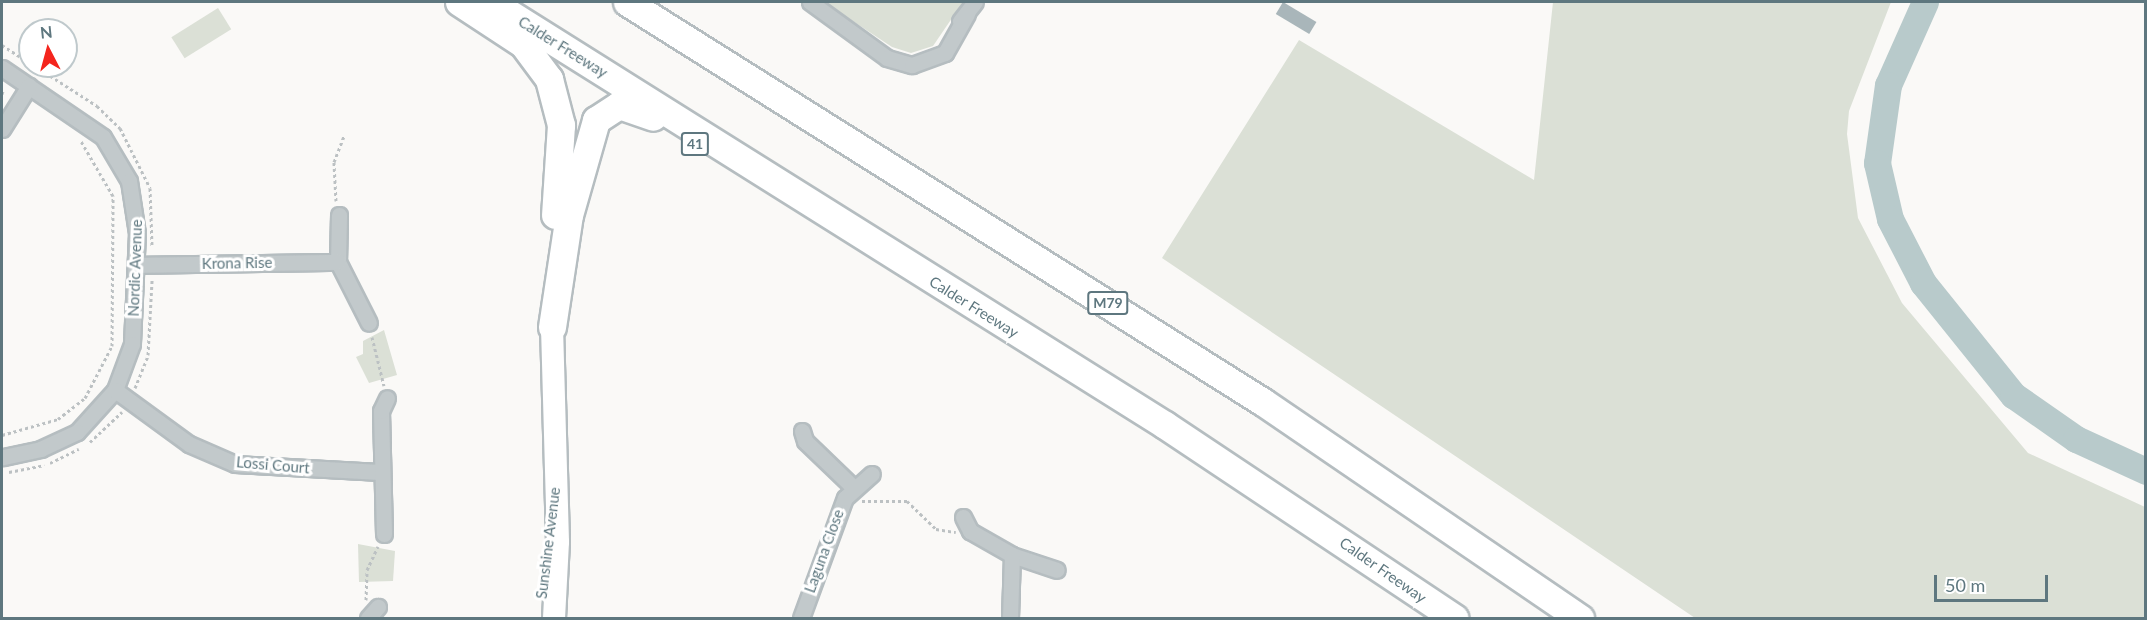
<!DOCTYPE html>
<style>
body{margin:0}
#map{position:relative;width:2147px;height:620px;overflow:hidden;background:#faf9f7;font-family:Lato,sans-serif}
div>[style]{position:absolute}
.green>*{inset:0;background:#dbe0d6;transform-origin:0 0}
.river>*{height:27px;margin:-13.5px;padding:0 13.5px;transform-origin:13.5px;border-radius:13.5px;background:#b8cacb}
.building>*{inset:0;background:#a9b6ba;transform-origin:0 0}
.path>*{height:3px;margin-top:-1.5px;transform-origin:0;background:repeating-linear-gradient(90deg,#bcc1c3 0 3px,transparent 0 6px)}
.roads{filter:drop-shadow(2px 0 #b5bdc0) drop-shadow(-2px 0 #b5bdc0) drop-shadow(0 2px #b5bdc0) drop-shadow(0 -2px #b5bdc0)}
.street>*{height:15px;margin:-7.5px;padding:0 7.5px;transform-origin:7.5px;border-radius:7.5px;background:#c2c9cb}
.primary>*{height:22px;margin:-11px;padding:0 11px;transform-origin:11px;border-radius:11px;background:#fff}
.highway>*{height:27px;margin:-13.5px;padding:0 13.5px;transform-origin:13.5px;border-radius:13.5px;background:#fff}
span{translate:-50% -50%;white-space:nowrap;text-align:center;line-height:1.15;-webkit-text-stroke:6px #fff;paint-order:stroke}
.shield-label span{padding:2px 4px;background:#fff;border:2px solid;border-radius:4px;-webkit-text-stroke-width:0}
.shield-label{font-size:14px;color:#5e777f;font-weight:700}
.street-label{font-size:15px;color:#5e777f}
.frame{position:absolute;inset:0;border:3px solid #5e777f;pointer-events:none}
.north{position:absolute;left:18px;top:18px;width:60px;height:60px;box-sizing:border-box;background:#fff;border:2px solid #bfc9cc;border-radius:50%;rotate:354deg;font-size:16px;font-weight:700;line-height:24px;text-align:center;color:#5e777f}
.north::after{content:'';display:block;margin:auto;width:21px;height:27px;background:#f4251d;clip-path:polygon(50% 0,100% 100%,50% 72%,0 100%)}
.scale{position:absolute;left:1934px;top:575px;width:114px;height:27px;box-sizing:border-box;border:3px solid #5e777f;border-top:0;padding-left:8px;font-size:18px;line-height:21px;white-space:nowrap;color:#5e777f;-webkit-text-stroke:4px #fff;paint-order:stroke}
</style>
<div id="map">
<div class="green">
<div style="clip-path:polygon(824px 2px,963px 2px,933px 46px,911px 53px,892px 47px)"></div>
<div style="clip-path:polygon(1553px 2px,1891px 2px,1849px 111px,1847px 134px,1858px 218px,1902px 303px,2028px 453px,2145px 507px,2145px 618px,1695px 618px,1162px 258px,1299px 40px,1534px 180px)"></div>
<div style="left:218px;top:8px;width:25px;height:55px;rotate:58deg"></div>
<div style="clip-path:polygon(384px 330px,397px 375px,369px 383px,356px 357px,363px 354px,363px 341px)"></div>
<div style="clip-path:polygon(358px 544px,395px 551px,393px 581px,359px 582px)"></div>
</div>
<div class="river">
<div style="left:1925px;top:2px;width:91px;rotate:114deg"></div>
<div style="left:1888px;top:85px;width:79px;rotate:98deg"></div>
<div style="left:1877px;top:163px;width:57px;rotate:76.9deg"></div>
<div style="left:1890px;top:219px;width:72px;rotate:62.7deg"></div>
<div style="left:1923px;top:283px;width:144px;rotate:51.2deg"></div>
<div style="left:2013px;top:395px;width:77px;rotate:34.9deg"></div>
<div style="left:2076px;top:439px;width:77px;rotate:24.6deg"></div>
</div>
<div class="building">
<div style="left:1283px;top:2px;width:39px;height:14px;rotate:31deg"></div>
</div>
<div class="path">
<div style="left:2px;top:45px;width:33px;rotate:33deg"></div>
<div style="left:35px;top:66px;width:74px;rotate:32.8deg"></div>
<div style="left:97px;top:106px;width:32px;rotate:44deg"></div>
<div style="left:120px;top:128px;width:67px;rotate:63.4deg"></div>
<div style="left:150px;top:188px;width:58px;rotate:88deg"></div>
<div style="left:2px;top:94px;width:3px;rotate:-72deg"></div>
<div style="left:336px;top:201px;width:39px;rotate:-93deg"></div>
<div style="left:334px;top:162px;width:28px;rotate:-69deg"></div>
<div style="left:372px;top:337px;width:50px;rotate:76.2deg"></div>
<div style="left:135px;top:388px;width:35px;rotate:-68deg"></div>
<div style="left:148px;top:355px;width:75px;rotate:-86.9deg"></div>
<div style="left:2px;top:435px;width:58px;rotate:-15.9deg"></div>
<div style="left:58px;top:419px;width:34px;rotate:-38deg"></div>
<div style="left:85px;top:398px;width:59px;rotate:-62.6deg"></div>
<div style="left:112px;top:346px;width:150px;rotate:-89.6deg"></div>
<div style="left:113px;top:196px;width:64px;rotate:-120.2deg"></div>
<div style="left:90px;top:442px;width:44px;rotate:-43.2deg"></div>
<div style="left:50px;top:463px;width:32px;rotate:-26deg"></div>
<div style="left:9px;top:472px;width:36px;rotate:-11deg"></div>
<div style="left:862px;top:501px;width:45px"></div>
<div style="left:907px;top:501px;width:40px;rotate:44deg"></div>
<div style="left:936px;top:529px;width:20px;rotate:9deg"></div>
<div style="left:366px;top:600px;width:30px;rotate:-88deg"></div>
<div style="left:367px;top:570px;width:26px;rotate:-65deg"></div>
</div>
<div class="roads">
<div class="street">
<div style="left:810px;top:2px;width:95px;rotate:36deg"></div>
<div style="left:887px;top:58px;width:26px;rotate:16deg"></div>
<div style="left:912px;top:65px;width:35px;rotate:-20deg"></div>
<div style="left:945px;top:53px;width:45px;rotate:-60.6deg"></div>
<div style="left:960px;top:21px;width:24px;rotate:-52deg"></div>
<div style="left:2px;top:68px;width:122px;rotate:34.3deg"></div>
<div style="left:103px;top:137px;width:51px;rotate:59.4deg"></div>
<div style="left:129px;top:181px;width:53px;rotate:81.3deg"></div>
<div style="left:137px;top:233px;width:111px;rotate:92.6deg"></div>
<div style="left:132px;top:344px;width:49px;rotate:110.3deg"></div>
<div style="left:115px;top:390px;width:57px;rotate:132.1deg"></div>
<div style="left:77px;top:432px;width:40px;rotate:155deg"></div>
<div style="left:41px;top:449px;width:40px;rotate:168deg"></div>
<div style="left:2px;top:129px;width:51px;rotate:-57.9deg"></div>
<div style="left:339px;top:215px;width:47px;rotate:91.2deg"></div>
<div style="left:338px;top:262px;width:68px;rotate:63.1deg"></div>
<div style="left:136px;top:265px;width:202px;rotate:-0.9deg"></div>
<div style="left:115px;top:390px;width:92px;rotate:36.1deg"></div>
<div style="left:189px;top:444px;width:50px;rotate:23.5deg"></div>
<div style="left:235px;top:464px;width:145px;rotate:3.2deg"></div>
<div style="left:802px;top:431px;width:10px;rotate:73deg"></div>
<div style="left:805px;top:441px;width:68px;rotate:43.8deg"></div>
<div style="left:963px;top:517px;width:16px;rotate:63deg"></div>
<div style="left:970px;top:531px;width:48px;rotate:29.7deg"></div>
<div style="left:1012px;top:555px;width:47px;rotate:18.4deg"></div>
<div style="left:384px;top:534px;width:123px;rotate:-91.4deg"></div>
<div style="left:381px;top:411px;width:14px;rotate:-65deg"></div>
<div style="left:368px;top:618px;width:15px;rotate:-48deg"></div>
<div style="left:801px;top:618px;width:128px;rotate:-69.9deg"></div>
<div style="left:845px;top:498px;width:36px;rotate:-42deg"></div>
<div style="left:1010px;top:618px;width:63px;rotate:-88.2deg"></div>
</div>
<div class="primary">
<div style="left:552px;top:327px;width:215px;rotate:88.4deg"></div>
<div style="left:558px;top:542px;width:76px;rotate:93deg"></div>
</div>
<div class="highway">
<div style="left:459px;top:2px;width:77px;rotate:33.3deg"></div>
<div style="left:523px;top:44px;width:44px;rotate:53.4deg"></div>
<div style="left:549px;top:79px;width:48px;rotate:75.4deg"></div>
<div style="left:561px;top:125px;width:90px;rotate:93.8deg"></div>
<div style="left:491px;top:2px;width:796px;rotate:32.11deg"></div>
<div style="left:1165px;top:425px;width:348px;rotate:33.7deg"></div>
<div style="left:627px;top:2px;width:751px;rotate:32.17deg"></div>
<div style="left:1263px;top:402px;width:384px;rotate:34.3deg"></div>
<div style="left:552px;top:327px;width:113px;rotate:-81.4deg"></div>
<div style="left:569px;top:215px;width:99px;rotate:-74.1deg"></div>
<div style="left:596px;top:120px;width:27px;rotate:-33deg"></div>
<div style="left:619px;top:105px;width:36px;rotate:19deg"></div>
</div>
</div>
<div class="shield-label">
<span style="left:695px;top:144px">41</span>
<span style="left:1108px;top:303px">M79</span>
</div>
<div class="street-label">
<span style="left:563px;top:47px;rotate:32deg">Calder Freeway</span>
<span style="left:237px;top:263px;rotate:-1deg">Krona Rise</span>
<span style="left:135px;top:268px;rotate:-88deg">Nordic Avenue</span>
<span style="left:974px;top:307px;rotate:32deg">Calder Freeway</span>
<span style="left:273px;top:465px;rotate:5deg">Lossi Court</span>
<span style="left:548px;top:543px;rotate:-83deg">Sunshine Avenue</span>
<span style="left:824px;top:551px;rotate:-70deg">Laguna Close</span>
<span style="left:1383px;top:570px;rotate:35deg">Calder Freeway</span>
</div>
<div class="frame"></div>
<div class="north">N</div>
<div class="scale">50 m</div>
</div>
